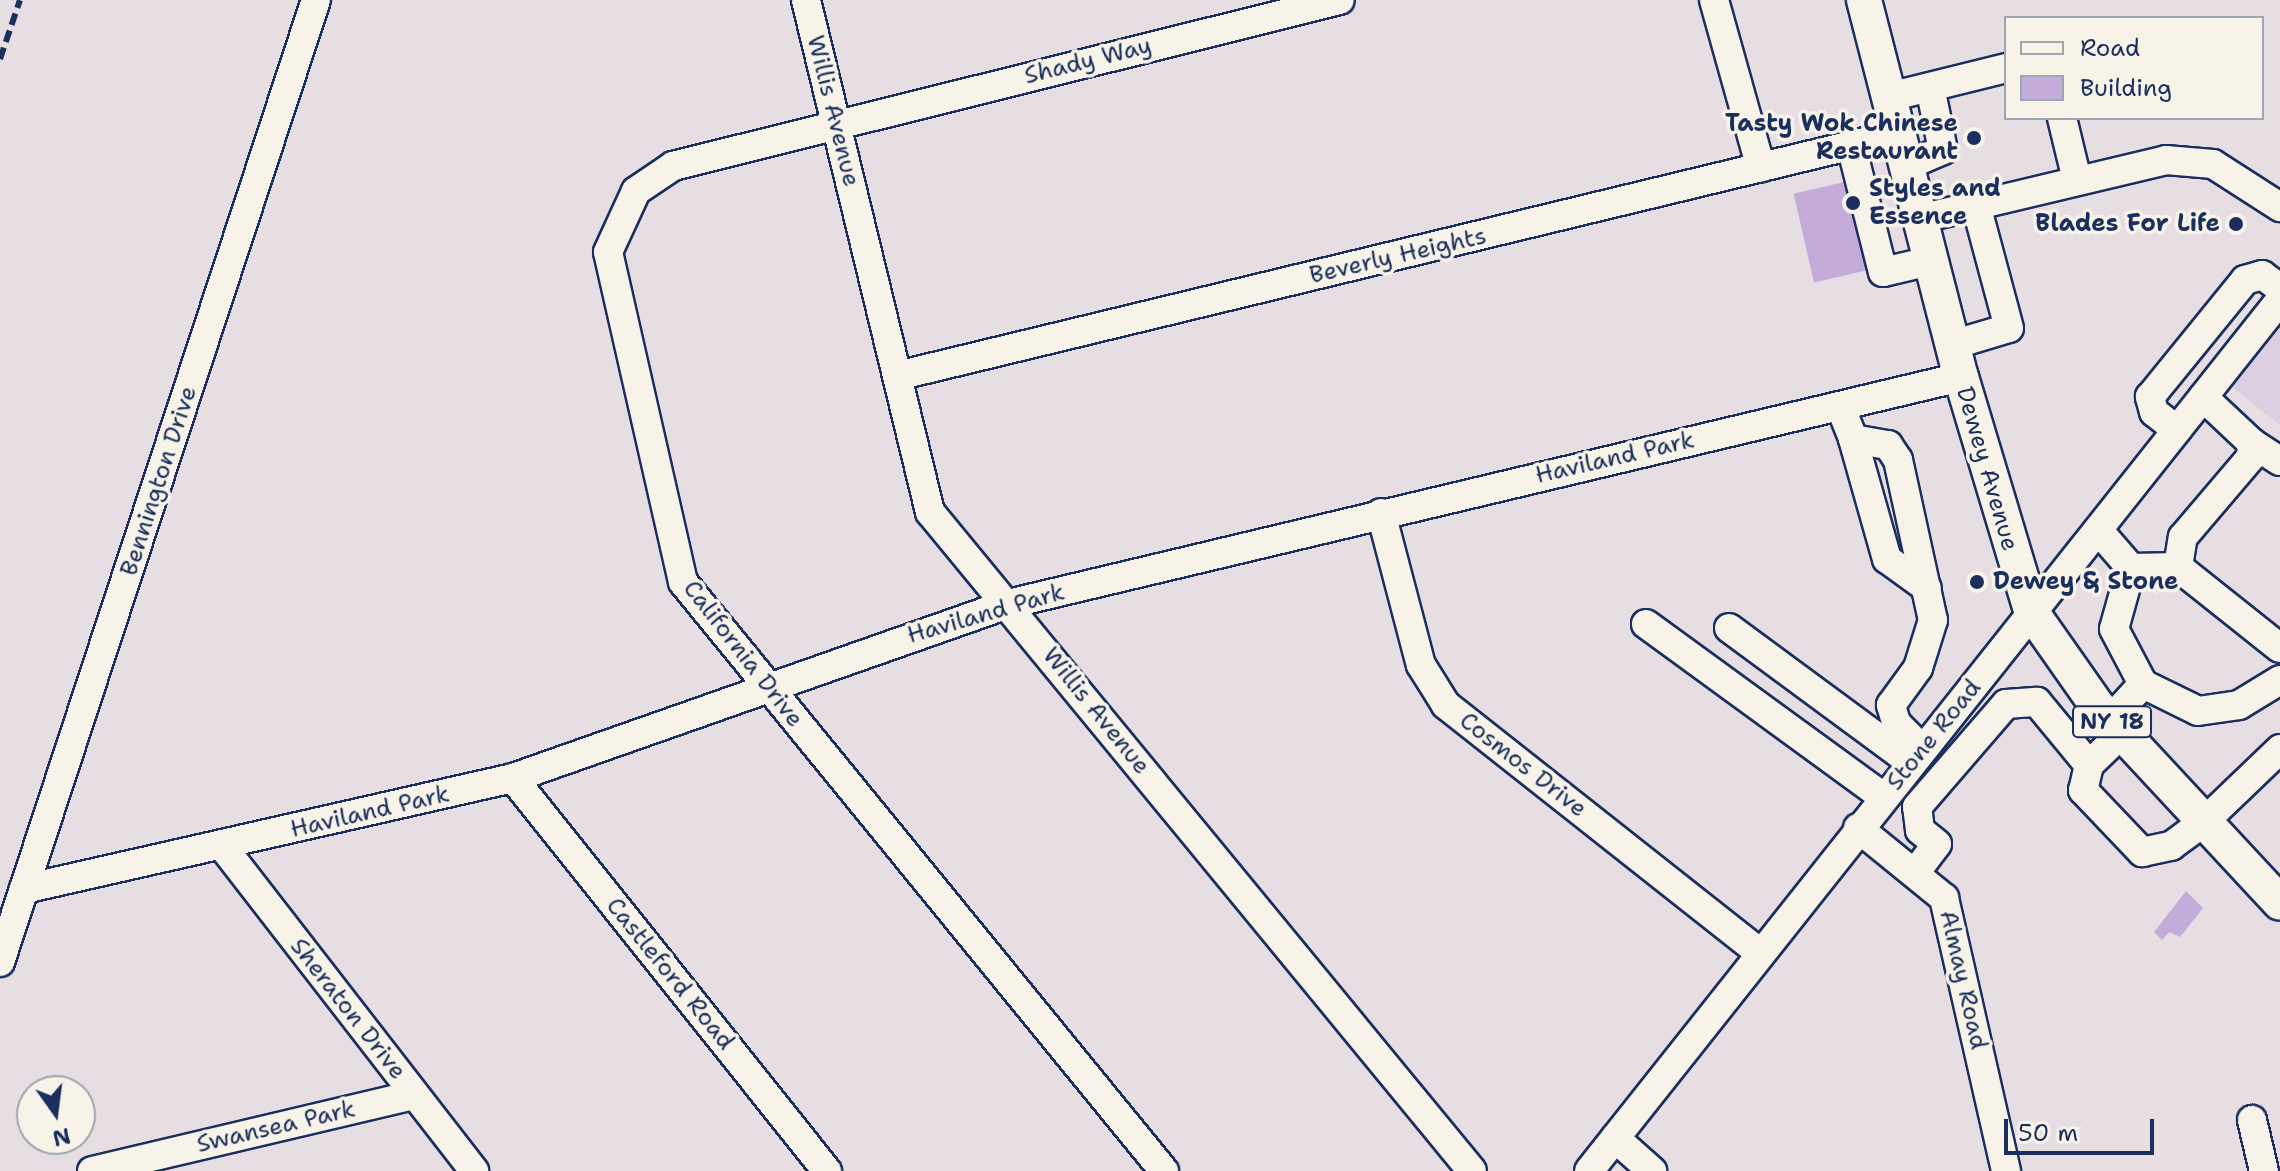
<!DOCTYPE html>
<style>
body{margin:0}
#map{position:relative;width:2280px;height:1171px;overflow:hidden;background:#e7dee4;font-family:"Shantell Sans",sans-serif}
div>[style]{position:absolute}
.built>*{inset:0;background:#dccfe1}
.building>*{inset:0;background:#c3acda;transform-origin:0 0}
.roads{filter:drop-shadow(2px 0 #1b2f5e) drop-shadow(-2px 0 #1b2f5e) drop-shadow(0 2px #1b2f5e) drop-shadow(0 -2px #1b2f5e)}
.minor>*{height:28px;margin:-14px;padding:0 14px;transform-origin:14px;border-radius:14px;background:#f7f3e8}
.major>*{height:34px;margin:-17px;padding:0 17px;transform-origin:17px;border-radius:17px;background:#f7f3e8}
.rail>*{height:6px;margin-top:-3px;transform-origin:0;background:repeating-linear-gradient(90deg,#1b2f5e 0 12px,transparent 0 18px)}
.dots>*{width:22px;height:22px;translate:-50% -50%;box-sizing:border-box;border:4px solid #f7f3e8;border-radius:50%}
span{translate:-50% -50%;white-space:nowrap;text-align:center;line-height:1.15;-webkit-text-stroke:7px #f7f3e8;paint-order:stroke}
.shield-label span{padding:2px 6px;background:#f7f3e8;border:2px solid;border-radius:6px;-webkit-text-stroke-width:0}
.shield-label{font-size:22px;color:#1b2f5e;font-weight:700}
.street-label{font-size:24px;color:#1b2f5e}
.poi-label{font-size:24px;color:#1b2f5e;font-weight:700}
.right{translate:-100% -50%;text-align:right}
.left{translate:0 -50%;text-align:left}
.legend{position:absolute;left:2004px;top:16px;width:260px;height:104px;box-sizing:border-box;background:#f7f3e8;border:2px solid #9fa5b1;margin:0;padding:10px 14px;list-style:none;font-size:24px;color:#1b2f5e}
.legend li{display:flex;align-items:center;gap:16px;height:40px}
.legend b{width:40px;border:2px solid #9fa5b1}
.north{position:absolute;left:16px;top:1075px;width:80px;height:80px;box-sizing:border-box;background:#f7f3e8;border:2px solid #9fa5b1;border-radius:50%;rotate:166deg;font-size:22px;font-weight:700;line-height:32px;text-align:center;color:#1b2f5e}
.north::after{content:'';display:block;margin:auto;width:28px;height:36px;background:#1b2f5e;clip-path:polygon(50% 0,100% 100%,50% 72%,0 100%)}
.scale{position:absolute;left:2004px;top:1119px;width:150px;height:36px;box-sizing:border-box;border:4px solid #1b2f5e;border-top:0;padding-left:10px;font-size:24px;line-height:28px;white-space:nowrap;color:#1b2f5e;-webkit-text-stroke:6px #f7f3e8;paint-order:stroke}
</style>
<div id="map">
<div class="built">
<div style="clip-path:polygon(2280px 327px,2280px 425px,2232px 387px)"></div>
</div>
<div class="building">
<div style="left:1853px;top:180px;width:91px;height:61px;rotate:77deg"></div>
<div style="clip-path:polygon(2186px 891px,2203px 908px,2180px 937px,2169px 932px,2162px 940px,2154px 932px)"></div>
</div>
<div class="roads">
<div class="minor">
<div style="left:806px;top:0;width:527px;rotate:76.39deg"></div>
<div style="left:930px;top:512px;width:853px;rotate:50.56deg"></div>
<div style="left:1714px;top:0;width:174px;rotate:74.4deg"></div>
<div style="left:1889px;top:97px;width:121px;rotate:-13.9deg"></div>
<div style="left:2062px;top:118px;width:64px;rotate:76.4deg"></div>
<div style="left:1851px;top:145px;width:131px;rotate:75.9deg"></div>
<div style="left:1883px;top:272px;width:48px;rotate:-13.2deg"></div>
<div style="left:1906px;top:166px;width:40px;rotate:-23.4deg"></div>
<div style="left:1943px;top:150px;width:64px;rotate:-101.7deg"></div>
<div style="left:1919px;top:219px;width:254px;rotate:-13.4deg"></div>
<div style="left:2166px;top:160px;width:47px;rotate:4.9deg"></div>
<div style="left:2213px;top:164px;width:80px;rotate:32.7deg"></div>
<div style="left:1952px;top:345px;width:59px;rotate:-16.6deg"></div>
<div style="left:2009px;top:328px;width:127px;rotate:-105deg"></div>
<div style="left:897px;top:376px;width:1030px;rotate:-13.59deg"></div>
<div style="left:1840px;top:406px;width:35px;rotate:68deg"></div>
<div style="left:1853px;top:439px;width:36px;rotate:10deg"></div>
<div style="left:1888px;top:445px;width:18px;rotate:56deg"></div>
<div style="left:1898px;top:460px;width:164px;rotate:77.7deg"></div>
<div style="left:1933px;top:620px;width:50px;rotate:107.4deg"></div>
<div style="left:1918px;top:668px;width:46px;rotate:126.1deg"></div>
<div style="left:1891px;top:705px;width:19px;rotate:74deg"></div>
<div style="left:1896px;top:723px;width:37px;rotate:45deg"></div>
<div style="left:2177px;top:430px;width:29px;rotate:-142deg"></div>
<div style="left:2154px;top:412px;width:16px;rotate:-105deg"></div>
<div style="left:2150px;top:397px;width:151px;rotate:-50.9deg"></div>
<div style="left:2245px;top:280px;width:18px;rotate:-16deg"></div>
<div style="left:2262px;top:275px;width:22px;rotate:36deg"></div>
<div style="left:1853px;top:439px;width:125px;rotate:74.2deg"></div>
<div style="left:1887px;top:559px;width:49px;rotate:35.9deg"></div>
<div style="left:2252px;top:443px;width:33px;rotate:33deg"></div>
<div style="left:1381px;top:513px;width:157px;rotate:75.3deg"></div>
<div style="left:1421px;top:665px;width:47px;rotate:58deg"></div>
<div style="left:1446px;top:705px;width:400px;rotate:38.3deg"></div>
<div style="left:2098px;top:530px;width:50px;rotate:49deg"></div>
<div style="left:2131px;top:568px;width:63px;rotate:105.6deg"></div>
<div style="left:2114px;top:629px;width:62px;rotate:62.2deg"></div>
<div style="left:2143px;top:684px;width:49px;rotate:132.5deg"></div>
<div style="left:2178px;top:567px;width:30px;rotate:-81deg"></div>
<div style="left:2183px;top:537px;width:105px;rotate:-49.6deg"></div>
<div style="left:2251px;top:457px;width:14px;rotate:-86deg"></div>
<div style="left:2252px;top:443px;width:67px;rotate:-136.8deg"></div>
<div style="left:2131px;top:568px;width:47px;rotate:-1.2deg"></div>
<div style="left:2178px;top:567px;width:130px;rotate:38.5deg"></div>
<div style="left:1646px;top:624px;width:293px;rotate:36.1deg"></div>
<div style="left:1729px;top:628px;width:227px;rotate:36.4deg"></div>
<div style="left:2143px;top:684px;width:61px;rotate:26.1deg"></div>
<div style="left:2198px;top:711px;width:41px;rotate:-8.3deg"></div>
<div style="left:2239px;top:705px;width:48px;rotate:-31.4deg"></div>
<div style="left:2122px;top:733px;width:46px;rotate:135.9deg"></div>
<div style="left:2089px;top:765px;width:26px;rotate:103deg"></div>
<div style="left:2083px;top:790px;width:86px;rotate:46.4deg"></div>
<div style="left:2142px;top:852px;width:30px;rotate:-12deg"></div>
<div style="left:2171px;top:846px;width:42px;rotate:-36.3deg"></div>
<div style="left:2205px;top:821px;width:104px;rotate:-43.8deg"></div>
<div style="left:513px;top:778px;width:503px;rotate:51.38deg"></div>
<div style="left:1858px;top:828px;width:111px;rotate:39.1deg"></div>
<div style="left:1944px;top:898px;width:280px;rotate:77.2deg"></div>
<div style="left:223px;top:847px;width:410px;rotate:52.2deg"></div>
<div style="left:1915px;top:873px;width:36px;rotate:-53deg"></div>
<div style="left:1937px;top:844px;width:22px;rotate:-141deg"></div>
<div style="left:1920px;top:830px;width:23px;rotate:-97deg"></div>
<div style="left:1917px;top:807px;width:136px;rotate:-49.2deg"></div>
<div style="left:2006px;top:704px;width:31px;rotate:-4deg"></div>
<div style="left:2037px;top:702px;width:82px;rotate:50.5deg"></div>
<div style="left:24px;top:889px;width:501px;rotate:-12.79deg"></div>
<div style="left:513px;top:778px;width:525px;rotate:-19.37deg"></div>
<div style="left:1008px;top:604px;width:980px;rotate:-13.4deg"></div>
<div style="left:0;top:962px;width:1013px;rotate:-71.82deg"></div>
<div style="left:2252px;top:1120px;width:52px;rotate:76.8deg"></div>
<div style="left:1615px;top:1138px;width:50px;rotate:41.7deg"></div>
<div style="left:92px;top:1171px;width:330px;rotate:-13.3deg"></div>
<div style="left:1164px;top:1171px;width:760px;rotate:-129.24deg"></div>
<div style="left:683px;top:582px;width:338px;rotate:-102.8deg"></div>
<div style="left:608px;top:252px;width:67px;rotate:-65.3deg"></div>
<div style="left:636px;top:191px;width:45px;rotate:-34deg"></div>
<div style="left:673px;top:166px;width:687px;rotate:-13.98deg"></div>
<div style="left:1589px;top:1171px;width:1112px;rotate:-51.57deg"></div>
</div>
<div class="major">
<div style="left:1864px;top:0;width:389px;rotate:75.6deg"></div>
<div style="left:1961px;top:377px;width:246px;rotate:73.3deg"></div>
<div style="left:2032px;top:613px;width:115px;rotate:54.9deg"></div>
<div style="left:2098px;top:707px;width:267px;rotate:47.1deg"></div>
</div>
</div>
<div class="rail">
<div style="left:0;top:59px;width:62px;rotate:-71.3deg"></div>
</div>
<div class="dots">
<div style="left:1974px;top:138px;background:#1b2f5e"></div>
<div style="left:1853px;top:203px;background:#1b2f5e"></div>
<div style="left:2236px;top:224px;background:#1b2f5e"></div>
<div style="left:1977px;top:582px;background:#1b2f5e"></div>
</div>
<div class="shield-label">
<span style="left:2112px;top:722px">NY 18</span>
</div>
<div class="street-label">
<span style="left:1088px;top:61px;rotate:-14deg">Shady Way</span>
<span style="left:833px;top:111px;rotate:76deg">Willis Avenue</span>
<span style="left:1398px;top:256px;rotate:-13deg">Beverly Heights</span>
<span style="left:1615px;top:458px;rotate:-13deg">Haviland Park</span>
<span style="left:1987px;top:469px;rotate:74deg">Dewey Avenue</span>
<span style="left:159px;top:481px;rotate:-72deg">Bennington Drive</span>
<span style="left:986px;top:614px;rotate:-16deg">Haviland Park</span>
<span style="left:743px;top:654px;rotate:52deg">California Drive</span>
<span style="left:1096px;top:711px;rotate:51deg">Willis Avenue</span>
<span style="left:1934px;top:735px;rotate:-51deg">Stone Road</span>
<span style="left:1523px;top:765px;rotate:38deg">Cosmos Drive</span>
<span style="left:370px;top:812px;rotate:-13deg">Haviland Park</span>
<span style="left:670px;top:974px;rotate:51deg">Castleford Road</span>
<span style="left:1963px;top:980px;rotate:77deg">Almay Road</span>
<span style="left:348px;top:1009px;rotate:52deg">Sheraton Drive</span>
<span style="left:276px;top:1127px;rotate:-13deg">Swansea Park</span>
</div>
<div class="poi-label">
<span class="right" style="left:1958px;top:138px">Tasty Wok Chinese<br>Restaurant</span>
<span class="left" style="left:1869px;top:203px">Styles and<br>Essence</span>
<span class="right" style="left:2220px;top:224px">Blades For Life</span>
<span class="left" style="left:1993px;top:582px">Dewey &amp; Stone</span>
</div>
<ul class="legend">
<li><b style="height:10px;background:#f7f3e8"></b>Road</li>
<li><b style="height:22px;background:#c3acda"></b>Building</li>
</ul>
<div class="north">N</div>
<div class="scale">50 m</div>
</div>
